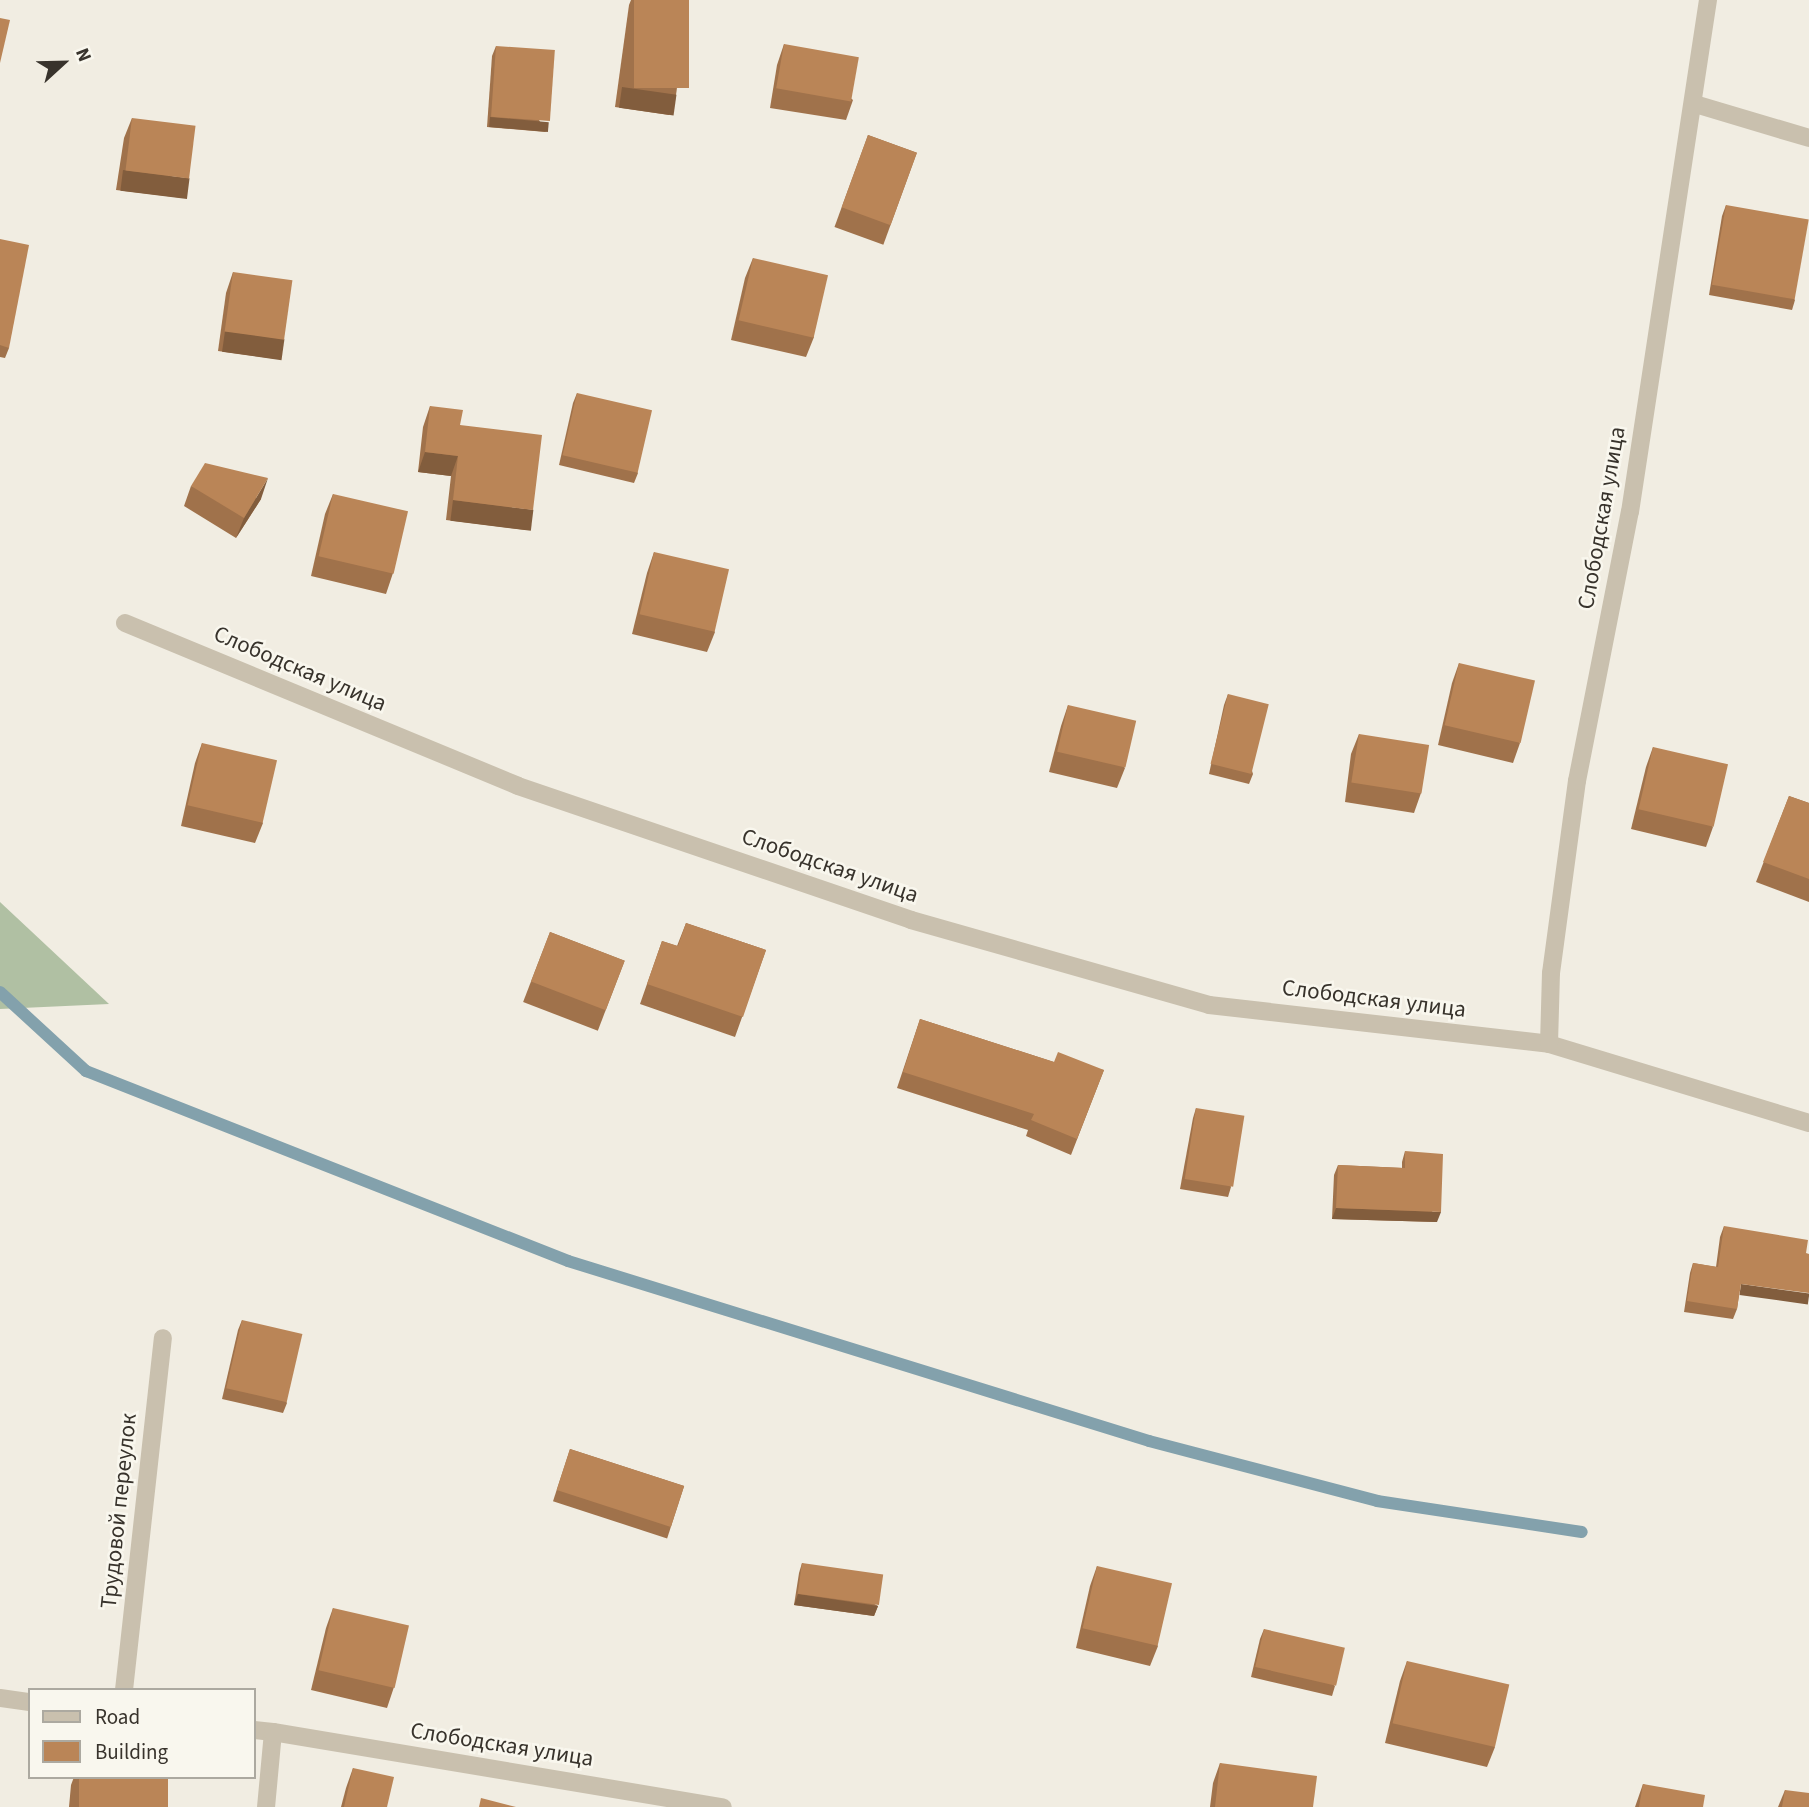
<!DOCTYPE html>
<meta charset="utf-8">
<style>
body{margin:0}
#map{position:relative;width:1809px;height:1807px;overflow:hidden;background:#f1ede2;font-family:"Source Sans 3",sans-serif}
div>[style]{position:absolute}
.green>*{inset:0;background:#b0c0a3}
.stream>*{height:12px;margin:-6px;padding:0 6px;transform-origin:6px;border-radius:6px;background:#83a1ac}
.street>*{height:18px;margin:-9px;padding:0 9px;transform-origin:9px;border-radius:9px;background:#c9c0ae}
.wall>*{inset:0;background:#a0724b;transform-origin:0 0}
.shaded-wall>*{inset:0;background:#825d3d;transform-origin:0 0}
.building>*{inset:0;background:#ba8557;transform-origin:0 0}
span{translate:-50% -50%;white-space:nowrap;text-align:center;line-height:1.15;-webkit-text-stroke:5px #f9f7ee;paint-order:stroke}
.street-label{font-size:23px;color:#38332c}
.legend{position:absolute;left:28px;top:1688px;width:228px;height:91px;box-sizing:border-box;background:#f9f7ee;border:2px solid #aca9a0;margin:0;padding:9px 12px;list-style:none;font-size:21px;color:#38332c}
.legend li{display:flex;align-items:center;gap:14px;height:35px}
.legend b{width:35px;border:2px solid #aca9a0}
.north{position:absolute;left:28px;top:28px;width:70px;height:70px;-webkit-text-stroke:5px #f9f7ee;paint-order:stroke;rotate:68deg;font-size:19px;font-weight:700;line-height:28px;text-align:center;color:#38332c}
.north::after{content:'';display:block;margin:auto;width:24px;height:32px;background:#38332c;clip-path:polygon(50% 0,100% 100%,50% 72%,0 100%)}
</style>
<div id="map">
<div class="green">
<div style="clip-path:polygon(0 902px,109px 1004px,0 1009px)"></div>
</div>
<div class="stream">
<div style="left:0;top:992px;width:117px;rotate:42.6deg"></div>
<div style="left:86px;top:1071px;width:518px;rotate:21.51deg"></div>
<div style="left:568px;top:1261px;width:608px;rotate:17.21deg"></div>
<div style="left:1149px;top:1441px;width:236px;rotate:14.7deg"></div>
<div style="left:1377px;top:1501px;width:207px;rotate:8.6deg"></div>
</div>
<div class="street">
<div style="left:1695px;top:104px;width:119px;rotate:16.6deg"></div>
<div style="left:125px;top:623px;width:425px;rotate:22.5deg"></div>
<div style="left:518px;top:786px;width:415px;rotate:18.8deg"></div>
<div style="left:911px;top:920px;width:310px;rotate:15.9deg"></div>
<div style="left:1209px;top:1005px;width:342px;rotate:6.5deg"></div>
<div style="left:1549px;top:1044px;width:272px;rotate:16.9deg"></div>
<div style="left:1549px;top:1044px;width:71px;rotate:-88.4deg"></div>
<div style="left:1551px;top:973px;width:194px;rotate:-82.3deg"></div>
<div style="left:1577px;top:781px;width:274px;rotate:-78.9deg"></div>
<div style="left:1630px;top:512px;width:518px;rotate:-81.34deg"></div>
<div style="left:124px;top:1690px;width:354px;rotate:-83.7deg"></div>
<div style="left:0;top:1698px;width:30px;rotate:8deg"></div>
<div style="left:254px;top:1730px;width:19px;rotate:6deg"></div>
<div style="left:273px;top:1732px;width:75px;rotate:95.3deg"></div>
<div style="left:273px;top:1732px;width:456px;rotate:9.5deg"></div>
</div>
<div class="wall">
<div style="clip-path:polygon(631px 0,689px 0,676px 95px,669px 115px,615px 107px,629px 5px)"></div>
<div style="clip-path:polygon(784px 44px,853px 100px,846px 120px,770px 108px,777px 65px)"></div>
<div style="clip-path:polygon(496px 46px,546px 132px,487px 127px,492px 56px)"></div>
<div style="clip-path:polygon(132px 118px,183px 198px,116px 190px,124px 138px)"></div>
<div style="left:868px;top:135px;width:52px;height:98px;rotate:20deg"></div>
<div style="clip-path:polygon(1726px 205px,1795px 300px,1792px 310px,1709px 295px,1722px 216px)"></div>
<div style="clip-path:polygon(0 239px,9px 348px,5px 358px,0 357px)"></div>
<div style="clip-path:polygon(753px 258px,814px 337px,806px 357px,731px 340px,745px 278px)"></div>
<div style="clip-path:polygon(233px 272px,284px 339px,277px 359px,218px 351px,226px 293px)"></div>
<div style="clip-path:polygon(577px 393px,638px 473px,634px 483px,559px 465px,573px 403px)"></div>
<div style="clip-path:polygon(430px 406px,460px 425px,526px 530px,446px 520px,451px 476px,418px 472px,423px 427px)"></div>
<div style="clip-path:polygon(191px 486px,261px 499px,236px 538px,184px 506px)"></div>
<div style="clip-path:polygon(333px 494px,393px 573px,386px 594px,311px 576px,325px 514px)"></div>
<div style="clip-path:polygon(654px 552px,715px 632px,707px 652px,632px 634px,647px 573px)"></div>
<div style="clip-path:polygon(1459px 663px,1520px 743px,1513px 763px,1438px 745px,1452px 683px)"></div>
<div style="clip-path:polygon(1228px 694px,1253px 774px,1249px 784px,1209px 774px,1224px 705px)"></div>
<div style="clip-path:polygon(1068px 705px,1125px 768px,1117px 788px,1049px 772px,1061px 726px)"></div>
<div style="clip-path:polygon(1359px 734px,1421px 793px,1414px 813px,1345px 802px,1351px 754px)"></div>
<div style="clip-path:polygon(202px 743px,263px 823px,255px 843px,181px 826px,195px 763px)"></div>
<div style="clip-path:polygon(1653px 747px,1713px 827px,1706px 847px,1631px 829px,1646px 767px)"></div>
<div style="clip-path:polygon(1789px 796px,1809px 803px,1809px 902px,1756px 882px)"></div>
<div style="clip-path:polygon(686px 923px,766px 950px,735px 1037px,640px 1004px,662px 941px,677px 946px)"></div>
<div style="left:550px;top:932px;width:80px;height:75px;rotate:21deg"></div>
<div style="clip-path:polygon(920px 1019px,1054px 1062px,1104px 1070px,1071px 1155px,1026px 1136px,1028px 1130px,897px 1088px)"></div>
<div style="clip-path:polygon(1196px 1108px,1231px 1187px,1228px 1197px,1180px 1189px,1193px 1118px)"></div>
<div style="clip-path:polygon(1405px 1151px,1437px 1222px,1332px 1219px,1334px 1175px,1338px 1165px,1402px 1168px,1402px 1162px)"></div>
<div style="clip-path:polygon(1724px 1226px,1739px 1294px,1737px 1309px,1733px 1319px,1684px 1312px,1690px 1273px,1693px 1263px,1716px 1267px,1720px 1237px)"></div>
<div style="clip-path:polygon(242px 1320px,287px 1403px,283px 1413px,222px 1399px,238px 1330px)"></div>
<div style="left:570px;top:1449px;width:120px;height:55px;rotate:18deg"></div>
<div style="clip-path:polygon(802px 1563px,878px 1606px,874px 1616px,794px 1605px,799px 1573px)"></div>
<div style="clip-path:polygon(1097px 1566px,1158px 1646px,1150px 1666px,1076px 1648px,1090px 1586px)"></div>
<div style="clip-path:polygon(333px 1608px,394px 1687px,387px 1708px,311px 1690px,326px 1628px)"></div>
<div style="clip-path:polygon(1264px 1629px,1335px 1686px,1332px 1696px,1251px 1677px,1260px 1639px)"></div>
<div style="clip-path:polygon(1407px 1661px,1495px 1747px,1487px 1767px,1385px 1743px,1400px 1681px)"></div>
<div style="clip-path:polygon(1220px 1763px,1313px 1807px,1210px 1807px,1213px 1783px)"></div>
<div style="clip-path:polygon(353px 1768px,387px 1807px,341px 1807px,346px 1788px)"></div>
<div style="clip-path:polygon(74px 1777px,168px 1777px,164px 1807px,69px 1807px,71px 1785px)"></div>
<div style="clip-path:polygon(1643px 1784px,1703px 1807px,1635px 1807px)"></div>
<div style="clip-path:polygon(1785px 1790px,1809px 1807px,1778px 1807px)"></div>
</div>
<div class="shaded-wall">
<div style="left:622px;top:87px;width:55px;height:21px;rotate:8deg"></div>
<div style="left:490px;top:117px;width:59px;height:10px;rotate:5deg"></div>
<div style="left:123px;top:170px;width:67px;height:21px;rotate:7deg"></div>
<div style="left:225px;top:331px;width:60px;height:21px;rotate:8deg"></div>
<div style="clip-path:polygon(425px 452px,458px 456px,451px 476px,418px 472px)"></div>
<div style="clip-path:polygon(268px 478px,261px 499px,236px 538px,244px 518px)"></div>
<div style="left:453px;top:500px;width:81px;height:21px;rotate:7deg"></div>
<div style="clip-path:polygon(1336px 1208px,1441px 1212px,1437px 1222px,1332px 1219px)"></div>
<div style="left:1741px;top:1284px;width:69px;height:11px;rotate:8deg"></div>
<div style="clip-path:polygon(798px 1594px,878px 1606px,874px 1616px,794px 1605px)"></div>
</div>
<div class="building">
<div style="left:634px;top:0;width:55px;height:88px"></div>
<div style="clip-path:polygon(0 18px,10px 20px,0 63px)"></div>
<div style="left:784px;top:44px;width:76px;height:45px;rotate:10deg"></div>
<div style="left:496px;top:46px;width:59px;height:71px;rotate:4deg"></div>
<div style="left:132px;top:118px;width:64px;height:53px;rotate:7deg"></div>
<div style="left:868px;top:135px;width:52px;height:77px;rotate:20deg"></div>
<div style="left:1726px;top:205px;width:84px;height:81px;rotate:10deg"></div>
<div style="clip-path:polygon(0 239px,29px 245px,9px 348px,0 345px)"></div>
<div style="left:753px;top:258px;width:77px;height:64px;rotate:13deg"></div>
<div style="left:233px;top:272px;width:60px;height:60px;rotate:8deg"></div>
<div style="left:577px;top:393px;width:77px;height:64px;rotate:13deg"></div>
<div style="clip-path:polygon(430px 406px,463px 410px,460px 425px,542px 435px,533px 510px,453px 500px,458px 456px,425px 452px)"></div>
<div style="clip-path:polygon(205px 463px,268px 478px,244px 518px,191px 486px)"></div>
<div style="left:333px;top:494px;width:77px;height:64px;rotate:13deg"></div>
<div style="left:654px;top:552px;width:77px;height:64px;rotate:13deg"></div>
<div style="left:1459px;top:663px;width:78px;height:64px;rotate:13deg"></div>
<div style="left:1228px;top:694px;width:42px;height:72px;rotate:14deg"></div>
<div style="left:1068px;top:705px;width:70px;height:48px;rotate:13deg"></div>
<div style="left:1359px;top:734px;width:71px;height:49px;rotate:9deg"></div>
<div style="left:202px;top:743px;width:77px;height:64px;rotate:13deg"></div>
<div style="left:1653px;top:747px;width:77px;height:64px;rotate:13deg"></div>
<div style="clip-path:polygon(1789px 796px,1809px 803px,1809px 879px,1763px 862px)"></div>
<div style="clip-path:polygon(686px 923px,766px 950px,743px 1017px,647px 984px,662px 941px,678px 946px)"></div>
<div style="left:550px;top:932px;width:80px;height:53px;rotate:21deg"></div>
<div style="clip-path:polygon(920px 1019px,1054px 1062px,1058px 1052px,1104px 1070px,1077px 1139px,1031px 1120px,1034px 1114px,903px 1072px)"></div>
<div style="left:1196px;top:1108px;width:49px;height:72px;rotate:9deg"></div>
<div style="clip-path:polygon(1405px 1151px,1443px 1154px,1441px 1212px,1336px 1208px,1338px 1165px,1405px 1168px)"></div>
<div style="clip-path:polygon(1724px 1226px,1808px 1240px,1806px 1253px,1809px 1254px,1809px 1293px,1741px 1284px,1737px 1309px,1687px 1301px,1693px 1263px,1718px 1267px)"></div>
<div style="left:242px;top:1320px;width:62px;height:70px;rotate:13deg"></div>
<div style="left:570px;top:1449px;width:120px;height:43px;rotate:18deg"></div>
<div style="left:802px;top:1563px;width:82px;height:31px;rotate:8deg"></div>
<div style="left:1097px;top:1566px;width:77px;height:64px;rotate:13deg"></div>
<div style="left:333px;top:1608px;width:78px;height:64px;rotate:13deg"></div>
<div style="left:1264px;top:1629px;width:83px;height:39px;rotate:13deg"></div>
<div style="left:1407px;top:1661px;width:105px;height:64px;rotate:13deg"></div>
<div style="clip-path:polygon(1220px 1763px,1317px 1776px,1313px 1807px,1215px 1807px)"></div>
<div style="clip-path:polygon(353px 1768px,394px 1777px,387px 1807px,344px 1807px)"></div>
<div style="left:79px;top:1777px;width:89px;height:30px"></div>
<div style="clip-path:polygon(1643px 1784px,1705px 1795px,1703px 1807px,1639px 1807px)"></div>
<div style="clip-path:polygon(1785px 1790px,1809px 1793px,1809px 1807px,1782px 1807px)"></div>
<div style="clip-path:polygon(481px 1798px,516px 1807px,479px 1807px)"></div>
</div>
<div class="street-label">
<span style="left:1602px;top:518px;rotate:-80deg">Слободская улица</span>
<span style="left:300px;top:669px;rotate:23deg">Слободская улица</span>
<span style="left:830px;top:866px;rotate:19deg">Слободская улица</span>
<span style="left:1374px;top:999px;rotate:7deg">Слободская улица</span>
<span style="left:119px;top:1511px;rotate:-84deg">Трудовой переулок</span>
<span style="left:502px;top:1745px;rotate:9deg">Слободская улица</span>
</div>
<ul class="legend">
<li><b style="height:9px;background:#c9c0ae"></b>Road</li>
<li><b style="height:19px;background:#ba8557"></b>Building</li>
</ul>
<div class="north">N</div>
</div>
